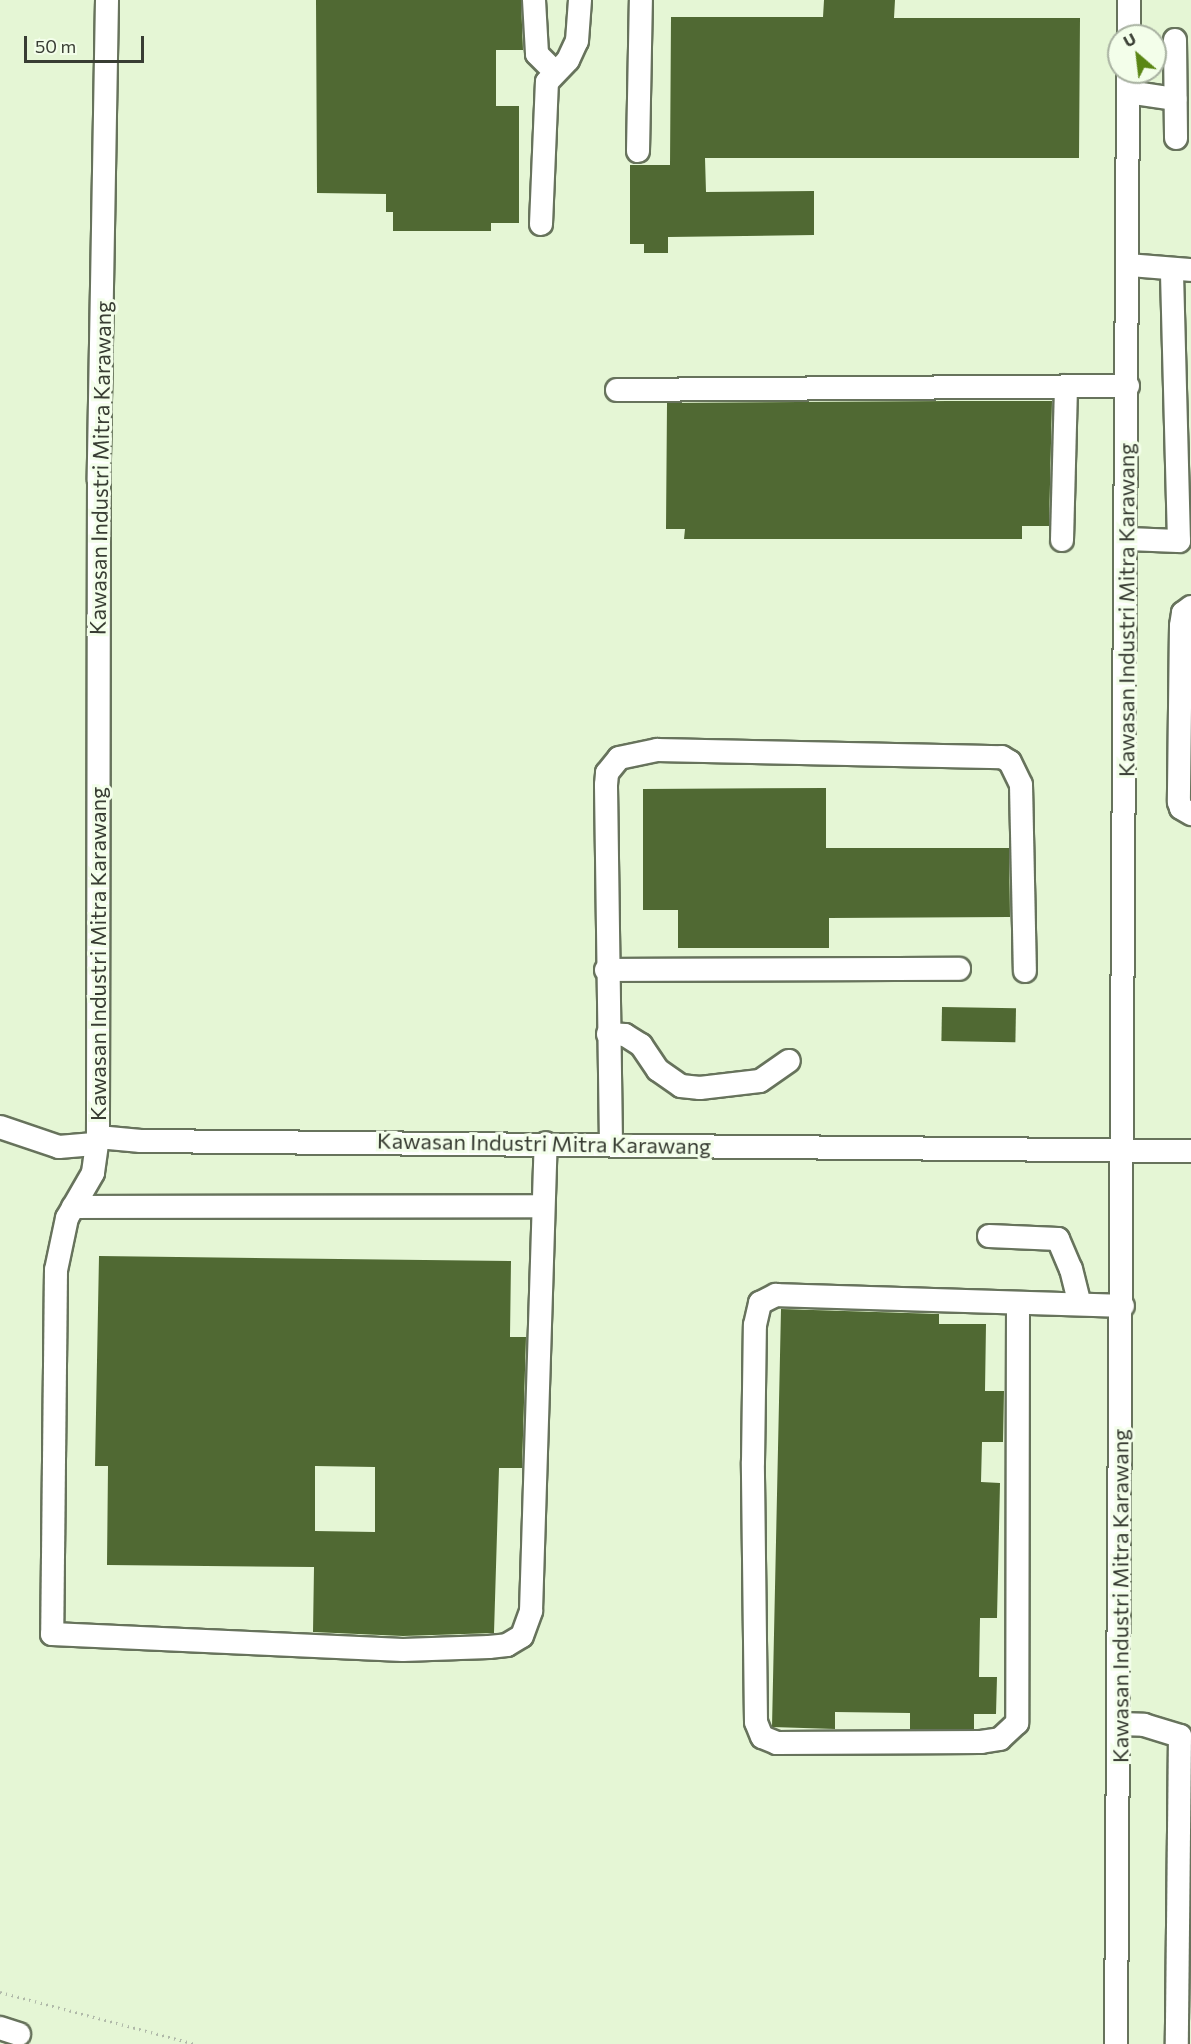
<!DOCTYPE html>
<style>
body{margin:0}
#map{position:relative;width:1191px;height:2044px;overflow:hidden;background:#f3feea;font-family:Commissioner,sans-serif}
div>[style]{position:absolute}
.built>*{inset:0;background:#e5f6d5}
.building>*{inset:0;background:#506933;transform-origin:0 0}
.path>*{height:3px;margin-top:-1.5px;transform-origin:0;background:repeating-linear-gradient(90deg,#b0b9a9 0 1.5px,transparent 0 6px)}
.roads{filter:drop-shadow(2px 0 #67735c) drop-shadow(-2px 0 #67735c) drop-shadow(0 2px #67735c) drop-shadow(0 -2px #67735c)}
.minor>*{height:22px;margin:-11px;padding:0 11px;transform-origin:11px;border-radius:11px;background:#fff}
span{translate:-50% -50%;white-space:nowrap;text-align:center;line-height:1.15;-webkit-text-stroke:6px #f3feea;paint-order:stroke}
.street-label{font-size:22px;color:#383d33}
.north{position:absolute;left:1107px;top:24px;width:60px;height:60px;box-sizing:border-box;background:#f3feea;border:2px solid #a8b1a1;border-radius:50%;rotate:332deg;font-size:16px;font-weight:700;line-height:24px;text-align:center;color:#383d33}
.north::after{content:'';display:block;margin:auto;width:21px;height:27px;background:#5a8614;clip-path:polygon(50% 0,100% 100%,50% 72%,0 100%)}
.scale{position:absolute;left:24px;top:36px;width:120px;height:27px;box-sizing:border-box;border:3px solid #383d33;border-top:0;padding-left:8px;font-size:18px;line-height:21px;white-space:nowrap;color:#383d33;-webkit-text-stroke:4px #f3feea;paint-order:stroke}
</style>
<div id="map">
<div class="built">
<div style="clip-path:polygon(evenodd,0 0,1191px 0,1191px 2044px,0 2044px,0 0,1119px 36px,1155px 36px,1155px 72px,1119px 72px,1119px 36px)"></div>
</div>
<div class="building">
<div style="clip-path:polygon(316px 0,521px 0,523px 50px,496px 50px,496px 106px,519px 106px,519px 223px,491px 223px,491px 231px,393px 231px,393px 212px,386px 212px,386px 194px,317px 193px)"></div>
<div style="clip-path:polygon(824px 0,895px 0,894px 18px,1080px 18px,1079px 158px,705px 158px,706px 192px,814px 191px,814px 235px,668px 237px,668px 253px,644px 253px,644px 244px,630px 244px,630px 165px,670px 165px,671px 17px,823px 17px)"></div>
<div style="clip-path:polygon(949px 401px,1052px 401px,1049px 526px,1022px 526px,1022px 539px,684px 539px,685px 529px,666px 529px,667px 403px)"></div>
<div style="clip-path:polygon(826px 788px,826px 848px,1009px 848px,1010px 917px,829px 918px,829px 948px,678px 948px,678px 910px,643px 910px,643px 789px)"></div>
<div style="left:942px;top:1007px;width:74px;height:34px;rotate:1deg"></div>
<div style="clip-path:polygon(evenodd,99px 1256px,511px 1261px,510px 1337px,526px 1337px,522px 1468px,499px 1468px,494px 1633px,403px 1636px,313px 1632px,314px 1567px,107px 1565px,108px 1466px,95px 1466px,99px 1256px,315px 1466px,375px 1467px,375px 1532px,315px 1531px,315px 1466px)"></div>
<div style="clip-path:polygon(781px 1309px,939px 1314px,939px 1324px,986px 1324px,985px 1391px,1004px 1391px,1003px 1442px,982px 1442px,981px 1482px,1000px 1483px,997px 1618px,980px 1618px,979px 1677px,997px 1677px,996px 1714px,974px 1714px,974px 1729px,910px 1729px,910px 1713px,835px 1712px,835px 1729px,772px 1727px)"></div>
</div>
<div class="path">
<div style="left:0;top:1992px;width:202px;rotate:14.9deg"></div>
</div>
<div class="roads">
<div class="minor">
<div style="left:107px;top:0;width:480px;rotate:91deg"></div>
<div style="left:99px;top:480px;width:657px;rotate:90.09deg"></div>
<div style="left:98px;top:1137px;width:36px;rotate:98deg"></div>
<div style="left:93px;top:1173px;width:52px;rotate:120deg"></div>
<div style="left:67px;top:1218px;width:53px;rotate:101.9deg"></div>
<div style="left:56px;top:1270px;width:364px;rotate:90.6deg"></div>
<div style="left:52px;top:1634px;width:351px;rotate:2.6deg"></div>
<div style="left:403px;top:1650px;width:86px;rotate:-2deg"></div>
<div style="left:489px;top:1647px;width:18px;rotate:-6deg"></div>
<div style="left:507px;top:1645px;width:17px;rotate:-31deg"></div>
<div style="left:522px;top:1636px;width:27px;rotate:-70deg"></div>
<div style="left:531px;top:1611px;width:468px;rotate:-88.2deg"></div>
<div style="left:534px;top:0;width:54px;rotate:86.8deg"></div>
<div style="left:537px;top:54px;width:24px;rotate:45deg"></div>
<div style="left:1129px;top:36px;width:36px;rotate:-90deg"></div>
<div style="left:1175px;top:40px;width:98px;rotate:89.4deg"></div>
<div style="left:1128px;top:92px;width:48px;rotate:8.5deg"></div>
<div style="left:638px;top:151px;width:151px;rotate:-88.9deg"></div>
<div style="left:541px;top:224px;width:142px;rotate:-87.6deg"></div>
<div style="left:547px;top:82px;width:30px;rotate:-46deg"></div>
<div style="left:568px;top:60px;width:21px;rotate:-65deg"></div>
<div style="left:577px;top:41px;width:41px;rotate:-85.8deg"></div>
<div style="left:1129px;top:265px;width:62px;rotate:4.6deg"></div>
<div style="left:617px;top:390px;width:511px;rotate:-0.45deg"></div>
<div style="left:1127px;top:539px;width:52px;rotate:2.2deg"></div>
<div style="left:1179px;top:541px;width:272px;rotate:-91.5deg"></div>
<div style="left:1062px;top:540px;width:154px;rotate:-88.5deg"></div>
<div style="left:1191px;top:607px;width:10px;rotate:143deg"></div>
<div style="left:1183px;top:613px;width:13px;rotate:99deg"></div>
<div style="left:1181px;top:626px;width:176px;rotate:90.7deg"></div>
<div style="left:1179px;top:802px;width:6px;rotate:72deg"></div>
<div style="left:1181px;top:808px;width:12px;rotate:31deg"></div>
<div style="left:606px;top:970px;width:353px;rotate:-0.2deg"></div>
<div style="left:608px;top:1034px;width:17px;rotate:3deg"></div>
<div style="left:625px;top:1035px;width:19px;rotate:32deg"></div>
<div style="left:641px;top:1045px;width:30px;rotate:56deg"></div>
<div style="left:658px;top:1070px;width:28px;rotate:35deg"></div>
<div style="left:681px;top:1086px;width:19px;rotate:6deg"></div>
<div style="left:700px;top:1088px;width:60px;rotate:-6.7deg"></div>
<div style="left:760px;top:1081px;width:35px;rotate:-35deg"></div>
<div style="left:0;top:1127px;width:62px;rotate:18.7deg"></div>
<div style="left:59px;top:1147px;width:38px;rotate:-5deg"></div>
<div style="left:98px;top:1137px;width:43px;rotate:5.3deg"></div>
<div style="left:141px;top:1141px;width:1050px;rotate:0.55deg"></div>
<div style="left:611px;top:1144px;width:359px;rotate:-90.8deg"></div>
<div style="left:606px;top:785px;width:12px;rotate:-85deg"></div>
<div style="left:607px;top:773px;width:19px;rotate:-51deg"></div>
<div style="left:619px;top:758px;width:39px;rotate:-12deg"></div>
<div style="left:657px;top:750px;width:345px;rotate:1.2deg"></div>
<div style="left:1002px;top:757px;width:9px;rotate:32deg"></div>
<div style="left:1010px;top:762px;width:25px;rotate:64deg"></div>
<div style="left:1021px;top:785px;width:186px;rotate:88.8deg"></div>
<div style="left:73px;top:1207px;width:470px;rotate:-0.1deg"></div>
<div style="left:989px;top:1236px;width:69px;rotate:2.5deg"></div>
<div style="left:1058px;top:1239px;width:33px;rotate:67deg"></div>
<div style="left:1071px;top:1269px;width:36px;rotate:76deg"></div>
<div style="left:1018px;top:1304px;width:419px;rotate:90.1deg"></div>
<div style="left:1017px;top:1723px;width:23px;rotate:137deg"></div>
<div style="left:1000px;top:1739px;width:19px;rotate:171deg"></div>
<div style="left:981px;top:1742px;width:204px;rotate:179.7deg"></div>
<div style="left:777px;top:1743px;width:16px;rotate:-158deg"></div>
<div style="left:762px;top:1737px;width:16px;rotate:-112deg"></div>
<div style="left:756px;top:1722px;width:260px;rotate:-90.7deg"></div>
<div style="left:753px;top:1462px;width:137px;rotate:-89.2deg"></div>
<div style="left:755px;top:1325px;width:23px;rotate:-77deg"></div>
<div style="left:760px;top:1303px;width:18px;rotate:-27deg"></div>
<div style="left:776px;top:1295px;width:347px;rotate:1.8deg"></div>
<div style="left:1120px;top:1724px;width:24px;rotate:2deg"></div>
<div style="left:1144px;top:1725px;width:38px;rotate:17deg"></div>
<div style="left:1180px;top:1736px;width:308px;rotate:90.6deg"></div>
<div style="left:0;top:2028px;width:20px;rotate:18deg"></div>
<div style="left:1116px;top:2044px;width:1972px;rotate:-89.65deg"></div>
</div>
</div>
<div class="street-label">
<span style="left:100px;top:468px;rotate:-89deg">Kawasan Industri Mitra Karawang</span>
<span style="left:1126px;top:610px;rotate:-90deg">Kawasan Industri Mitra Karawang</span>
<span style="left:98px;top:954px;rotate:-90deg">Kawasan Industri Mitra Karawang</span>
<span style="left:544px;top:1143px;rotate:1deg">Kawasan Industri Mitra Karawang</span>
<span style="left:1120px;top:1596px;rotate:-90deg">Kawasan Industri Mitra Karawang</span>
</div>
<div class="north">U</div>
<div class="scale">50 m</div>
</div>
